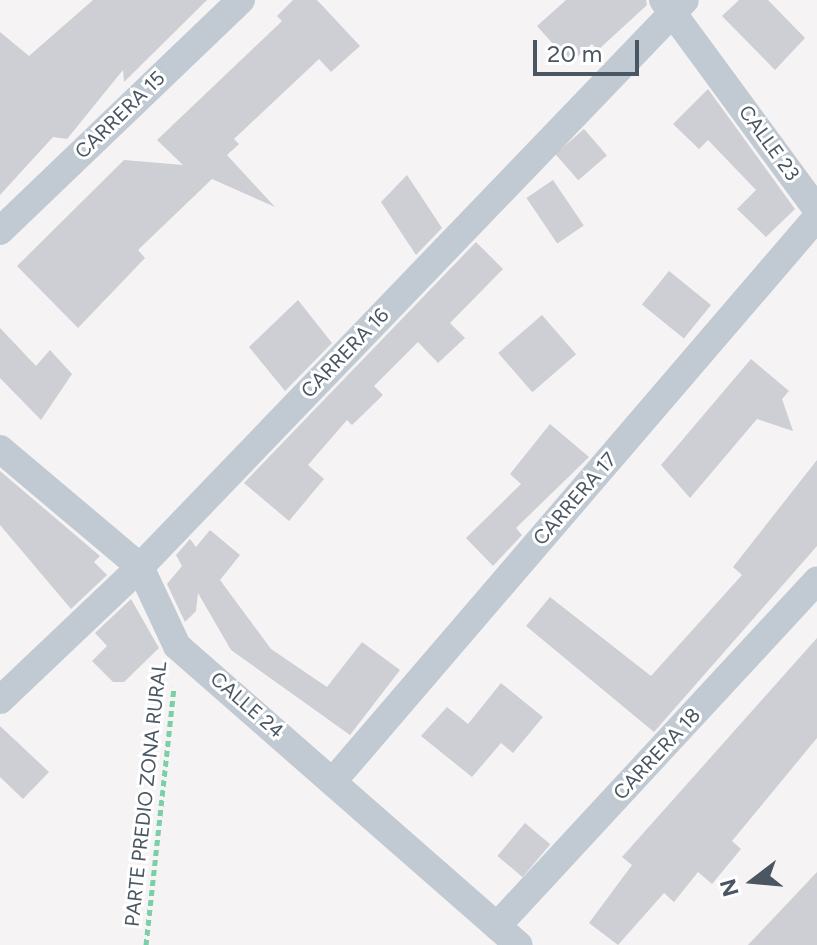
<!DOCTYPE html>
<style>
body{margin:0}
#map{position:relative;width:817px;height:945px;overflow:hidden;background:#f5f3f3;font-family:Figtree,sans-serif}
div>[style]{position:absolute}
.building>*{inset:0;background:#cdcfd5;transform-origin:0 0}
.path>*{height:5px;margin-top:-2.5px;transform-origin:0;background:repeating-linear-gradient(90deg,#7ad0a6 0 6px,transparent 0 10px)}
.minor>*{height:28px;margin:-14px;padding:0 14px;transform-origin:14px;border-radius:14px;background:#c1cad2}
span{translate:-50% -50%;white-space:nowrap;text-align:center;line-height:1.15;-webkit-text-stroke:6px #fff;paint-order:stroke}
.street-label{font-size:20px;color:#4a5661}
.north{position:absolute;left:713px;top:841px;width:80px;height:80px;-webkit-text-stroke:6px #fff;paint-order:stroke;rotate:254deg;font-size:22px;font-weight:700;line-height:32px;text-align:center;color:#4a5661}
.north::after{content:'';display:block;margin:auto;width:28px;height:36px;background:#4a5661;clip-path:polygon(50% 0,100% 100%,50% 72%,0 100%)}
.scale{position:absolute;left:533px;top:40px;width:106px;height:36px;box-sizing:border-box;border:4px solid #4a5661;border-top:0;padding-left:10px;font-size:24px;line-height:28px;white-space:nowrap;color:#4a5661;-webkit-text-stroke:6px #fff;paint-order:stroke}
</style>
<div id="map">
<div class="building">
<div style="clip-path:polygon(93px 0,207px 0,124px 82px,123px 70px,67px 139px,53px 137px,0 195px,0 32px,29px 56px)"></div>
<div style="clip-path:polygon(293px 0,317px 0,360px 46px,331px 72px,319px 59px,234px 139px,239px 144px,227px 155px,275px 207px,212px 179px,138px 250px,145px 258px,78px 328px,17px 266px,124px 160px,183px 165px,157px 140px,282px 21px,277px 16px)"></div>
<div style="clip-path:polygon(566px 0,646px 0,647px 5px,598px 50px,592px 44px,570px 63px,537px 26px)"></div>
<div style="clip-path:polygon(739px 0,768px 0,805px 38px,775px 70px,722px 16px)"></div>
<div style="clip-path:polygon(708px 89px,795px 209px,766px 237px,737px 209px,756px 190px,708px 140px,699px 149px,673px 124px)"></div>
<div style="left:584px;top:129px;width:35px;height:38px;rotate:49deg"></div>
<div style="clip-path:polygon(407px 175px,442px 228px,416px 255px,381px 202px)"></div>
<div style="left:553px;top:180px;width:55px;height:32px;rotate:56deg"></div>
<div style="clip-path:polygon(476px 242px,503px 269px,450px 323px,465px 338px,438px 363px,418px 342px,374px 386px,383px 395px,352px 425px,347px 420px,308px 465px,324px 479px,289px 521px,244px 483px)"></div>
<div style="left:669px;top:271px;width:54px;height:43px;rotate:39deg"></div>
<div style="clip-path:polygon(298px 300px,332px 343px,285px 391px,249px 347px)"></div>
<div style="left:542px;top:315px;width:52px;height:58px;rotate:49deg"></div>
<div style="clip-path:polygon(0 328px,36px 366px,50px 350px,72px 374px,41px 420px,0 378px)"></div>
<div style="clip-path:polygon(751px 359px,789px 391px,782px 399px,793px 431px,757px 419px,690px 498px,661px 465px)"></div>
<div style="clip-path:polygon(550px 424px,589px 457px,516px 528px,522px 535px,493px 566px,466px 538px,521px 484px,510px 474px)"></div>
<div style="clip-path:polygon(817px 460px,817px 546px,654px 732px,526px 626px,550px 597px,651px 676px,742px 575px,733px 567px)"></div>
<div style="clip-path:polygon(0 471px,100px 556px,94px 562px,107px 575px,71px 609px,0 525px)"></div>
<div style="clip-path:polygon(210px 530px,240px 555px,220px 580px,271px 649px,327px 687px,362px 642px,400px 670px,350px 735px,231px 650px,198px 593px,196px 611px,185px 622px,167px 584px,182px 566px,176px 555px,190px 539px,196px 547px)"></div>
<div style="clip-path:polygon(131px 599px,159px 648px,124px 682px,113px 682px,92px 661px,107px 646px,95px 633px)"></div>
<div style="clip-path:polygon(817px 638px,817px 738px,732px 841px,741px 849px,712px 884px,698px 872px,674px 902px,664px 893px,618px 945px,589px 923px,632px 865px,622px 857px)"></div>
<div style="clip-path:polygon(501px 683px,543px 717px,513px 753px,501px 743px,472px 777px,421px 736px,447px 707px,468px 724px)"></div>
<div style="clip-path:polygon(0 726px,49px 772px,23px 799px,0 777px)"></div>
<div style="left:525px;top:823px;width:33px;height:43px;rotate:40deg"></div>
<div style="clip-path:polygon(817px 872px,817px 945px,748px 945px)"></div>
</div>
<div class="path">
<div style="left:146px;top:945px;width:260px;rotate:-83.8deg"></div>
</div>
<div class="minor">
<div style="left:663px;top:0;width:260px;rotate:53.7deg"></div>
<div style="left:0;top:231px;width:334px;rotate:-43.8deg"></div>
<div style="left:0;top:449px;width:183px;rotate:40.1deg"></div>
<div style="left:140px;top:567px;width:87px;rotate:64.9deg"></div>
<div style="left:177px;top:646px;width:454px;rotate:41.2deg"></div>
<div style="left:0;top:700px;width:193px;rotate:-43.5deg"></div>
<div style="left:140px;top:567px;width:786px;rotate:-46.13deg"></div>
<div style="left:334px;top:780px;width:742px;rotate:-49.37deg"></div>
<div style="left:497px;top:926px;width:471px;rotate:-47.2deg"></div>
</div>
<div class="street-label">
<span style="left:120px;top:115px;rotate:-44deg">CARRERA 15</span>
<span style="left:769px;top:143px;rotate:54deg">CALLE 23</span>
<span style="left:345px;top:353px;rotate:-46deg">CARRERA 16</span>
<span style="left:575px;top:499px;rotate:-49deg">CARRERA 17</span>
<span style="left:247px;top:705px;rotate:41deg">CALLE 24</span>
<span style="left:657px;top:754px;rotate:-47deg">CARRERA 18</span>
<span style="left:146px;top:794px;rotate:-84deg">PARTE PREDIO ZONA RURAL</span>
</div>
<div class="north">N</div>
<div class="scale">20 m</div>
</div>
